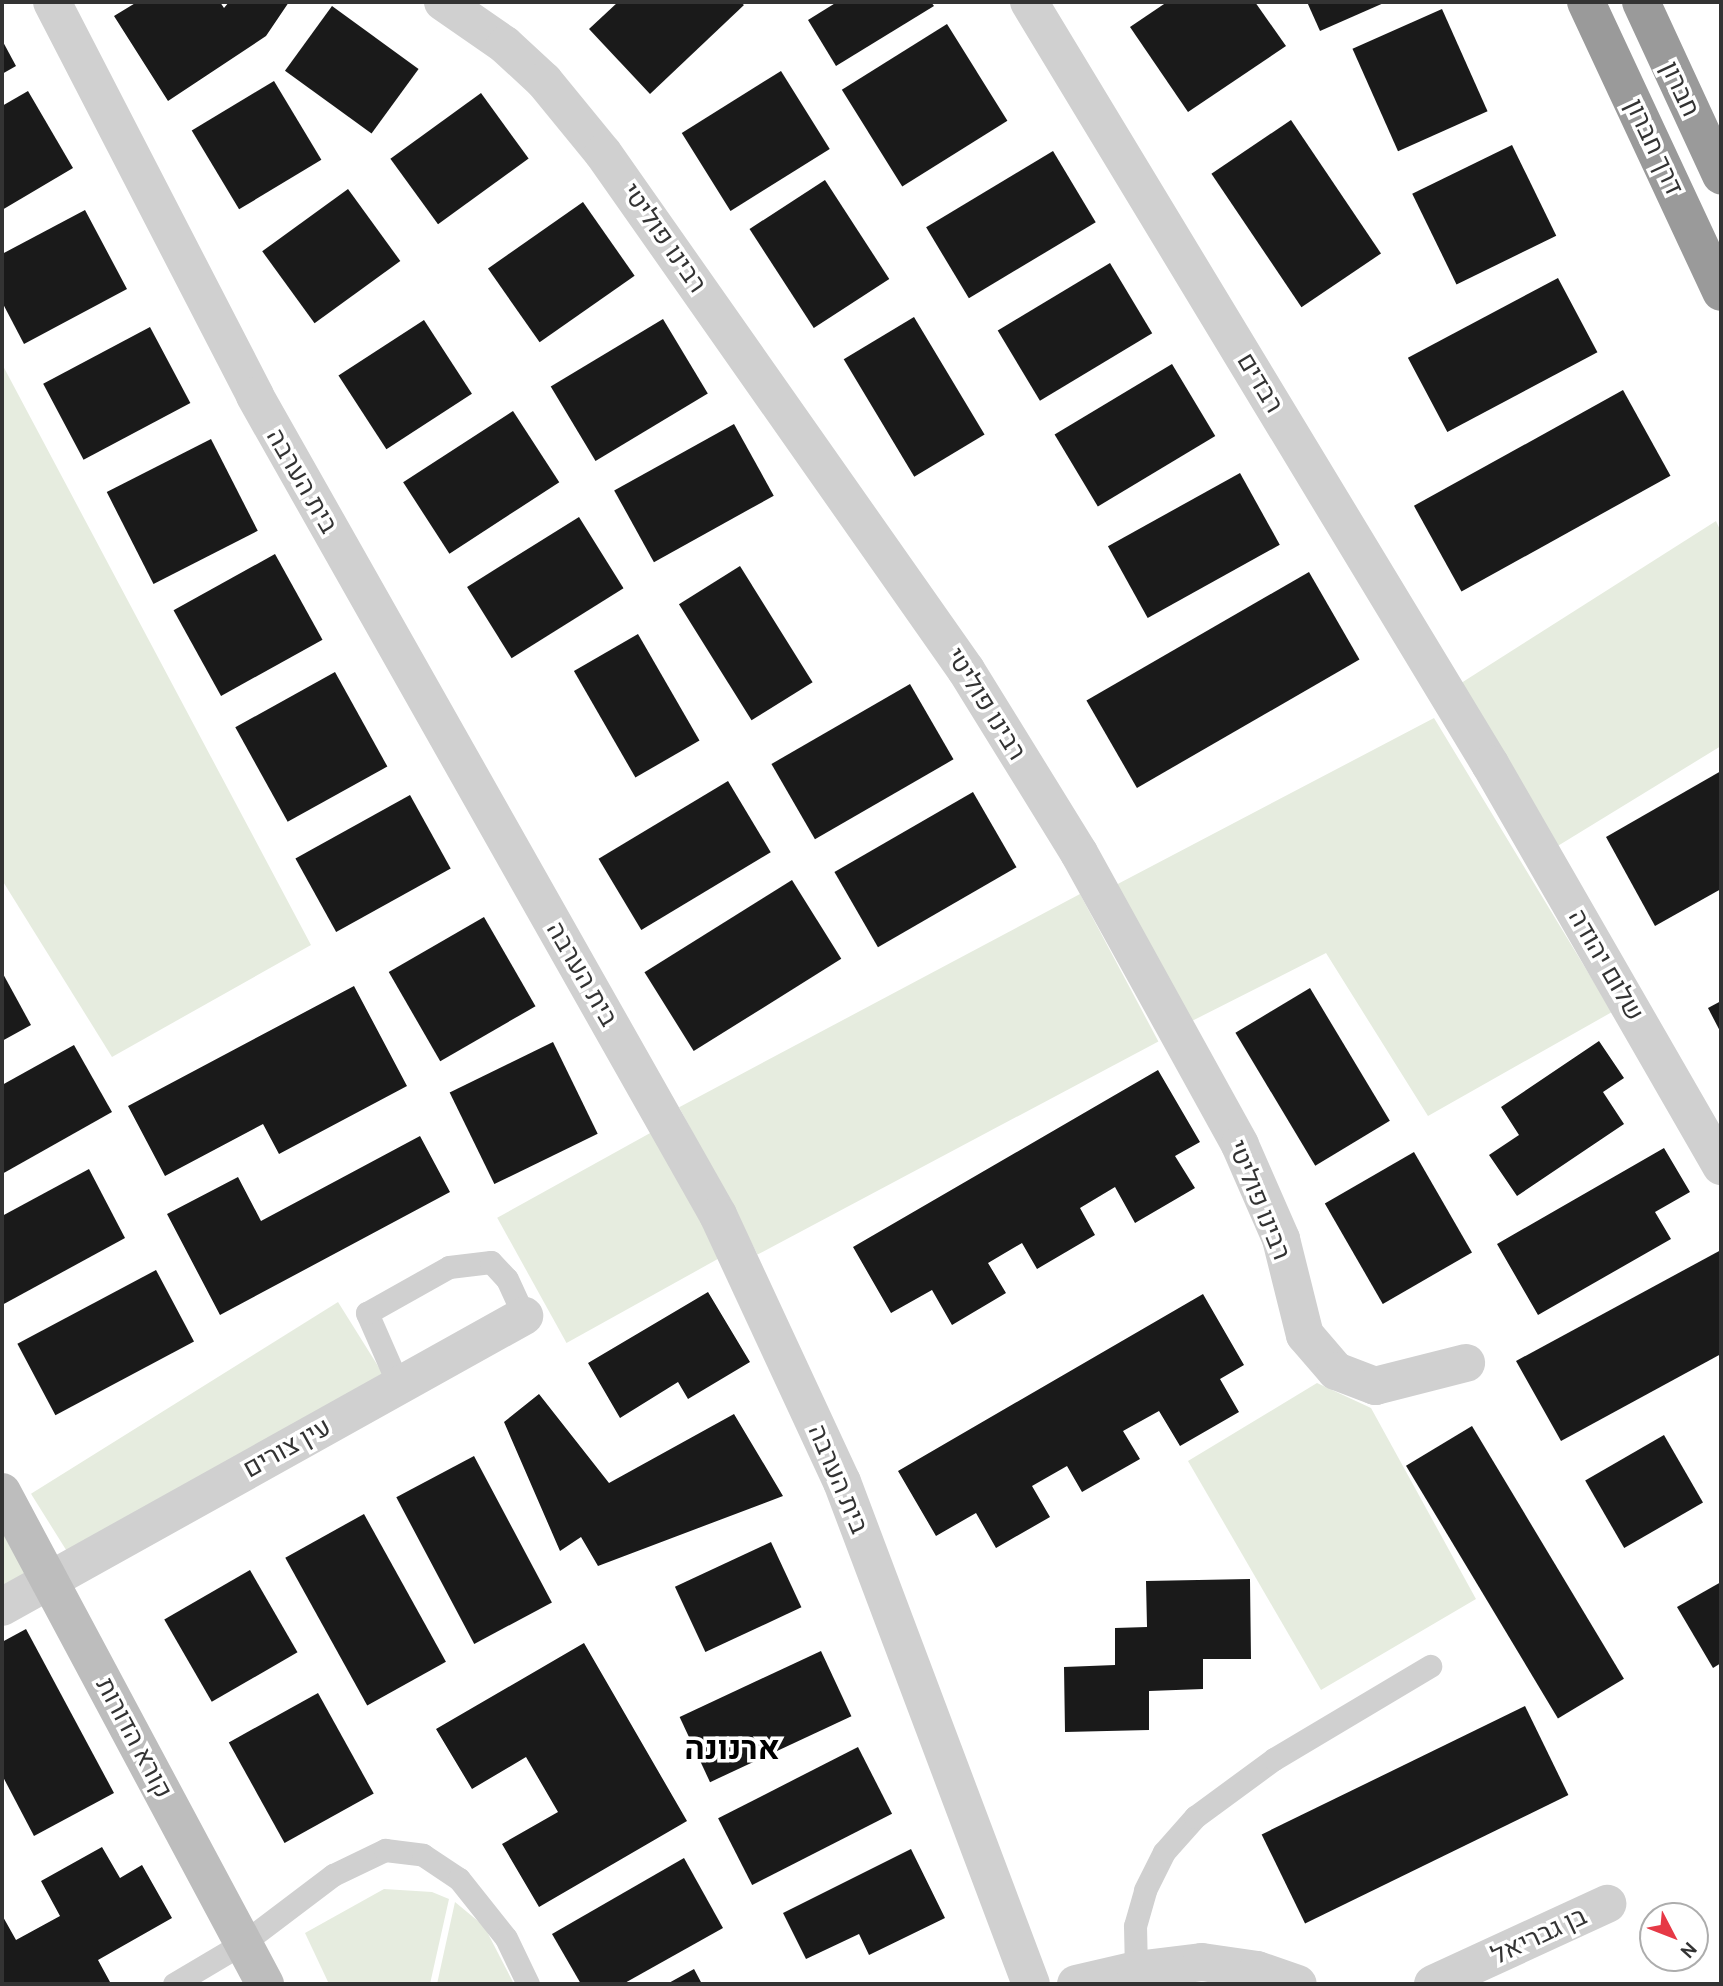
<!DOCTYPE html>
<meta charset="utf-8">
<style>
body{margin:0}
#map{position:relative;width:1723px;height:1986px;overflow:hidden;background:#fff;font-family:Cabin,Heebo,sans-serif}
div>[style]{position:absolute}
.green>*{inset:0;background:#e6ecdf;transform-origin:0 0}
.building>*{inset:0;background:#1a1a1a;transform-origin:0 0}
.lane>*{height:23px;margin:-11.5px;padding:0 11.5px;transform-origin:11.5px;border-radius:11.5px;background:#d0d0d0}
.street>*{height:38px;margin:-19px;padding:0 19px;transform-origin:19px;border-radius:19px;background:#d0d0d0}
.secondary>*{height:38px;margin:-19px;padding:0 19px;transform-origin:19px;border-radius:19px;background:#bdbdbd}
.highway>*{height:38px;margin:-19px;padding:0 19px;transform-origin:19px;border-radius:19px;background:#9a9a9a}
span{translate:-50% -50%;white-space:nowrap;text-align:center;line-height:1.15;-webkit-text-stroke:7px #fff;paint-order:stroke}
.street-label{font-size:26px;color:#333}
.district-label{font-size:33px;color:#000;font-weight:700}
.frame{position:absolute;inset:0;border:4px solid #333;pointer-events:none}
.north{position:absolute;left:1639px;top:1902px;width:70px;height:70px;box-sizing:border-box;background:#fff;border:2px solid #adadad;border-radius:50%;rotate:132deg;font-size:19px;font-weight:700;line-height:28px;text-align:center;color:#333}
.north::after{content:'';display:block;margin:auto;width:24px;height:32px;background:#e63946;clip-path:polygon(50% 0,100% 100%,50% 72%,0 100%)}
</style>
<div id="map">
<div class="green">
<div style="clip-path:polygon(2px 364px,311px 945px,112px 1057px,2px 880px)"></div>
<div style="clip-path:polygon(1716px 521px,1721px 532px,1721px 746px,1543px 855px,1447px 692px)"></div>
<div style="clip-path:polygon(1434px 718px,1612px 1012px,1428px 1116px,1326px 953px,1186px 1024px,1112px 887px)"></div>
<div style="left:1080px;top:894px;width:167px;height:454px;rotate:62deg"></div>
<div style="left:652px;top:1132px;width:143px;height:177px;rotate:61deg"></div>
<div style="left:338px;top:1302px;width:87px;height:362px;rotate:58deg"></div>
<div style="clip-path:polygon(1317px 1383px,1371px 1408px,1476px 1599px,1321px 1690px,1188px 1461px)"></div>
<div style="clip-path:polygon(2px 1515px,33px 1579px,2px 1597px)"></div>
<div style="clip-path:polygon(384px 1889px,432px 1892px,449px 1899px,430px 1984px,329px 1984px,305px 1933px)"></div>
<div style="clip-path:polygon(455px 1902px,484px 1926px,514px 1984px,437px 1984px)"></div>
</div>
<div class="building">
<div style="clip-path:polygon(137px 2px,220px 2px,224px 8px,229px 2px,289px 2px,266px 36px,168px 101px,114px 16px)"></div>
<div style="clip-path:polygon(618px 2px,740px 2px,744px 5px,650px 94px,589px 29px)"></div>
<div style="clip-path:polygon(837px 2px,931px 2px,934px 6px,836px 66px,808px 20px)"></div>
<div style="clip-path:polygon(1167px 2px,1255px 2px,1286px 46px,1188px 112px,1130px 27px)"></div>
<div style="clip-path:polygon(1307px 2px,1386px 2px,1320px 31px)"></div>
<div style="left:332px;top:6px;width:107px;height:80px;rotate:36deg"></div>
<div style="left:1442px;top:9px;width:112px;height:98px;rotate:66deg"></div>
<div style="left:947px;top:24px;width:114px;height:124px;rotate:58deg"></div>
<div style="clip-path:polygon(2px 40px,16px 66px,2px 74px)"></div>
<div style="left:781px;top:71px;width:92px;height:117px;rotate:58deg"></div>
<div style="left:274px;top:81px;width:92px;height:96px;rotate:59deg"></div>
<div style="clip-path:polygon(28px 91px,73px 168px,2px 210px,2px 106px)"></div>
<div style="left:481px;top:93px;width:81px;height:112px;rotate:54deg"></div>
<div style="left:1291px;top:120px;width:161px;height:96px;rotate:56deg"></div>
<div style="left:1512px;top:145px;width:101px;height:111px;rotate:64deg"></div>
<div style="left:1053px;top:151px;width:83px;height:148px;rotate:59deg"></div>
<div style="left:825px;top:180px;width:118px;height:90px;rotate:57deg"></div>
<div style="left:348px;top:189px;width:89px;height:106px;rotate:54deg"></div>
<div style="left:583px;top:202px;width:90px;height:116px;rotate:55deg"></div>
<div style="clip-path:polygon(85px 210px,127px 289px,24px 344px,2px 302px,2px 254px)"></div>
<div style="left:1110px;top:263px;width:82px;height:131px;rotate:59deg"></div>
<div style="left:1558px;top:278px;width:84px;height:170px;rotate:62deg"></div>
<div style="left:914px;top:317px;width:137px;height:82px;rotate:59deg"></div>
<div style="left:663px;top:319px;width:87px;height:131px;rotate:59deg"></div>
<div style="left:424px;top:320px;width:88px;height:102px;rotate:57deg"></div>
<div style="left:150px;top:327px;width:86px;height:121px;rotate:62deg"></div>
<div style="left:1172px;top:364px;width:84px;height:137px;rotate:59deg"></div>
<div style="left:1623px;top:390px;width:98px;height:239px;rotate:61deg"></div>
<div style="left:513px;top:411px;width:85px;height:131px;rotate:57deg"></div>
<div style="left:734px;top:424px;width:82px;height:137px;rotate:61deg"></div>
<div style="left:211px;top:439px;width:103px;height:117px;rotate:63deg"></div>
<div style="left:1240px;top:473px;width:82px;height:151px;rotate:61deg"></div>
<div style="left:579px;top:517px;width:84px;height:132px;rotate:58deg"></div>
<div style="left:275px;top:554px;width:98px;height:116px;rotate:61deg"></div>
<div style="left:740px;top:566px;width:137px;height:72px;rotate:58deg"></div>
<div style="left:1309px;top:572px;width:101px;height:257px;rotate:60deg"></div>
<div style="left:638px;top:634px;width:123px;height:74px;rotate:60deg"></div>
<div style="left:335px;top:672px;width:108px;height:114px;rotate:61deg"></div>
<div style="left:910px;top:684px;width:87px;height:160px;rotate:60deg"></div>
<div style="clip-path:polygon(1721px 771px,1721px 889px,1655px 926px,1606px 837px)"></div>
<div style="left:728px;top:781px;width:83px;height:151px;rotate:59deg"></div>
<div style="left:973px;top:792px;width:87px;height:160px;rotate:60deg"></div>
<div style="left:410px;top:795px;width:84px;height:131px;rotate:61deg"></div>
<div style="left:792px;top:880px;width:93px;height:174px;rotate:58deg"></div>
<div style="left:484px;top:917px;width:103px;height:110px;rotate:60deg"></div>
<div style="clip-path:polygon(2px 972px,31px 1025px,2px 1041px)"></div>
<div style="clip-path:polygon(354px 986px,407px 1086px,279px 1154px,263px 1124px,165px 1176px,128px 1106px)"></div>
<div style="left:1310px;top:988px;width:155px;height:87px;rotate:59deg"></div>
<div style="clip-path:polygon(1721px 1001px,1721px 1033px,1708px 1008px)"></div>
<div style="clip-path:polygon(1599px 1041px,1624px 1078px,1603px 1092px,1624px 1124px,1517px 1196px,1489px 1155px,1519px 1135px,1501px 1107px)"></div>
<div style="left:553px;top:1042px;width:102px;height:115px;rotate:64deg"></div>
<div style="clip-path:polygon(74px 1045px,112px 1112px,2px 1174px,2px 1085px)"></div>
<div style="clip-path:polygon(1158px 1070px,1200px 1142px,1175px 1156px,1195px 1188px,1135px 1223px,1115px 1187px,1080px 1208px,1095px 1235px,1037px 1269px,1022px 1243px,988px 1263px,1006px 1293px,952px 1325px,932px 1290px,891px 1313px,853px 1247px)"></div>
<div style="clip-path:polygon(420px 1136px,450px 1192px,220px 1315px,167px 1214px,238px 1177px,261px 1221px)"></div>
<div style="clip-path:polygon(1664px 1148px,1690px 1192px,1655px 1212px,1671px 1239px,1538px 1315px,1497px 1244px)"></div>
<div style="left:1414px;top:1152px;width:116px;height:103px;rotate:60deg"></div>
<div style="clip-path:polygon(89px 1169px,125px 1238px,2px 1305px,2px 1216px)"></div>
<div style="clip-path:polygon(1721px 1250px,1721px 1354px,1561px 1441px,1516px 1361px)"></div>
<div style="left:156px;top:1270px;width:81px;height:157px;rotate:62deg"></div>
<div style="clip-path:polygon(708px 1292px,750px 1362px,688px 1399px,678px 1382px,620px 1418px,588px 1363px)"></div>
<div style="clip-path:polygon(1203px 1294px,1244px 1365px,1220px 1379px,1239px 1412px,1180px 1446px,1159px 1411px,1123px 1431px,1140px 1459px,1082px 1492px,1067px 1466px,1032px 1486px,1050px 1517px,996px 1548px,976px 1513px,936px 1536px,898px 1471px)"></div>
<div style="clip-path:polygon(539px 1394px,609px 1483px,734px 1414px,783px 1496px,598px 1566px,581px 1537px,560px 1551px,504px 1422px)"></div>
<div style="left:1472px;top:1426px;width:295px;height:77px;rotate:59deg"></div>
<div style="left:1664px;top:1435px;width:78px;height:91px;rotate:60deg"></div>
<div style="left:474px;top:1456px;width:166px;height:88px;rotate:62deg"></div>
<div style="left:364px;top:1514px;width:169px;height:90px;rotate:61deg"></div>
<div style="left:771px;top:1542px;width:72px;height:106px;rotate:65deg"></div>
<div style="left:250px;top:1570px;width:95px;height:99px;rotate:60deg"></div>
<div style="clip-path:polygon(1250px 1579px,1251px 1659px,1203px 1659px,1203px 1689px,1149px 1691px,1149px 1730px,1065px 1732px,1064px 1667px,1115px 1665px,1115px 1628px,1147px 1627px,1146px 1581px)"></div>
<div style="clip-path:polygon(1721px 1582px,1721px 1663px,1713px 1668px,1677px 1607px)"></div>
<div style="clip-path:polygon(26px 1629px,114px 1793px,34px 1836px,2px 1775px,2px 1642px)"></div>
<div style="clip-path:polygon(584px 1643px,687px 1821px,539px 1907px,502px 1844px,558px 1812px,526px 1757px,472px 1789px,436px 1729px)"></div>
<div style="left:821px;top:1651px;width:72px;height:156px;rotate:65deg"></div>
<div style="left:318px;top:1693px;width:115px;height:102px;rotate:61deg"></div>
<div style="left:1525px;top:1706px;width:99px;height:293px;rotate:64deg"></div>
<div style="left:858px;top:1747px;width:75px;height:157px;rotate:63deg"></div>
<div style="clip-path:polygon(102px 1847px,120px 1878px,142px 1865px,172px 1918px,98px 1960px,110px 1982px,106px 1984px,2px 1984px,2px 1915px,16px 1940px,60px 1916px,41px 1881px)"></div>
<div style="clip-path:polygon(911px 1849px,945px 1918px,869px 1955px,859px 1934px,806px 1959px,783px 1913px)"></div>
<div style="clip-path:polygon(684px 1858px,723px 1928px,623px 1984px,581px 1984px,552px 1934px)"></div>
<div style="clip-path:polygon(694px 1969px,702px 1984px,667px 1984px)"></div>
</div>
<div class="lane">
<div style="left:399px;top:1386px;width:80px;rotate:-113.7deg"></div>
<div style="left:367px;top:1313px;width:94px;rotate:-29.3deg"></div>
<div style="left:449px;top:1267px;width:42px;rotate:-6.8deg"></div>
<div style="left:491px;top:1262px;width:23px;rotate:47deg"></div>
<div style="left:507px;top:1279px;width:41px;rotate:65.3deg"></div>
<div style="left:1136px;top:1970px;width:44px;rotate:-91.3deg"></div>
<div style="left:1135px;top:1926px;width:37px;rotate:-74deg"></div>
<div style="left:1145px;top:1890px;width:42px;rotate:-63.4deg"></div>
<div style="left:1164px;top:1852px;width:47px;rotate:-48.5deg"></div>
<div style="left:1195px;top:1817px;width:98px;rotate:-36.3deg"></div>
<div style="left:1274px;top:1759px;width:182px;rotate:-30.8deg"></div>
<div style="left:174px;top:1984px;width:80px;rotate:-30.7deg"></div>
<div style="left:243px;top:1943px;width:113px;rotate:-37.1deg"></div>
<div style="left:333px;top:1875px;width:58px;rotate:-25.7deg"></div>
<div style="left:385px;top:1850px;width:38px;rotate:7deg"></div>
<div style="left:423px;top:1855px;width:43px;rotate:33.7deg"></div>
<div style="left:459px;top:1879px;width:75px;rotate:51.5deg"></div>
<div style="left:506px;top:1938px;width:51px;rotate:64.4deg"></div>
</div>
<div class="street">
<div style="left:52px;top:2px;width:443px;rotate:62.7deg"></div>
<div style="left:255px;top:396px;width:941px;rotate:60.52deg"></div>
<div style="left:718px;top:1215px;width:294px;rotate:65.1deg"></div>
<div style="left:842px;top:1482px;width:536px;rotate:69.37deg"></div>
<div style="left:443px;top:2px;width:75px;rotate:34.7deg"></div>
<div style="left:505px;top:45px;width:53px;rotate:42.7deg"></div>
<div style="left:544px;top:81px;width:93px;rotate:50.7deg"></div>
<div style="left:603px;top:153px;width:632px;rotate:54.93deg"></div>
<div style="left:966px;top:670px;width:215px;rotate:58.3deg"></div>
<div style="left:1079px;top:853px;width:333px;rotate:61.1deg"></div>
<div style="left:1240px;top:1145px;width:103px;rotate:66.4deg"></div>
<div style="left:1281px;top:1239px;width:99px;rotate:76deg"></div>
<div style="left:1305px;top:1335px;width:48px;rotate:49.3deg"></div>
<div style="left:1336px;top:1371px;width:42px;rotate:21deg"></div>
<div style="left:1375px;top:1386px;width:94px;rotate:-14.2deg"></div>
<div style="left:1029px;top:2px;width:891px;rotate:58.83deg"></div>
<div style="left:1490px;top:764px;width:464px;rotate:60.1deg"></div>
<div style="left:2px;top:1607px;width:598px;rotate:-29.14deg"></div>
<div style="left:1076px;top:1984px;width:62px;rotate:-13.1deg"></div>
<div style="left:1136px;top:1970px;width:66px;rotate:-6.9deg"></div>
<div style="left:1202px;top:1962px;width:56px;rotate:8.3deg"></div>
<div style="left:1257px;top:1970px;width:43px;rotate:18.9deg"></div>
<div style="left:1433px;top:1984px;width:192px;rotate:-24.7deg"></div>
</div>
<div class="secondary">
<div style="left:2px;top:1492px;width:558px;rotate:61.87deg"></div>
</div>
<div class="highway">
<div style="left:1586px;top:2px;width:320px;rotate:65deg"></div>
<div style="left:1641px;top:2px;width:191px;rotate:65.2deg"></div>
</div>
<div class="street-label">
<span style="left:1680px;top:89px;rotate:65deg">חברון</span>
<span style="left:1654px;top:147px;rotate:65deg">דרך חברון</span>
<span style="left:664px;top:238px;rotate:55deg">רבינו פוליטי</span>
<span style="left:1260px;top:383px;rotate:59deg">רבדים</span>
<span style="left:302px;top:481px;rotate:60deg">בית הערבה</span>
<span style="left:986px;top:704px;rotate:58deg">רבינו פוליטי</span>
<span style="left:1606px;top:965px;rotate:60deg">שלום יהודה</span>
<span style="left:582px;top:974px;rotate:60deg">בית הערבה</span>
<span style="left:1259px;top:1200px;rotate:68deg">רבינו פוליטי</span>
<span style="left:287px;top:1448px;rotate:-29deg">עין צורים</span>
<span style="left:838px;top:1479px;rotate:67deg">בית הערבה</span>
<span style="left:134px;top:1738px;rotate:62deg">קורא הדורות</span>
<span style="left:1539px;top:1936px;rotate:-25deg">בן גבריאל</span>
</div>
<div class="district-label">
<span style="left:732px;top:1748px">ארנונה</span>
</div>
<div class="frame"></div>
<div class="north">N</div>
</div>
